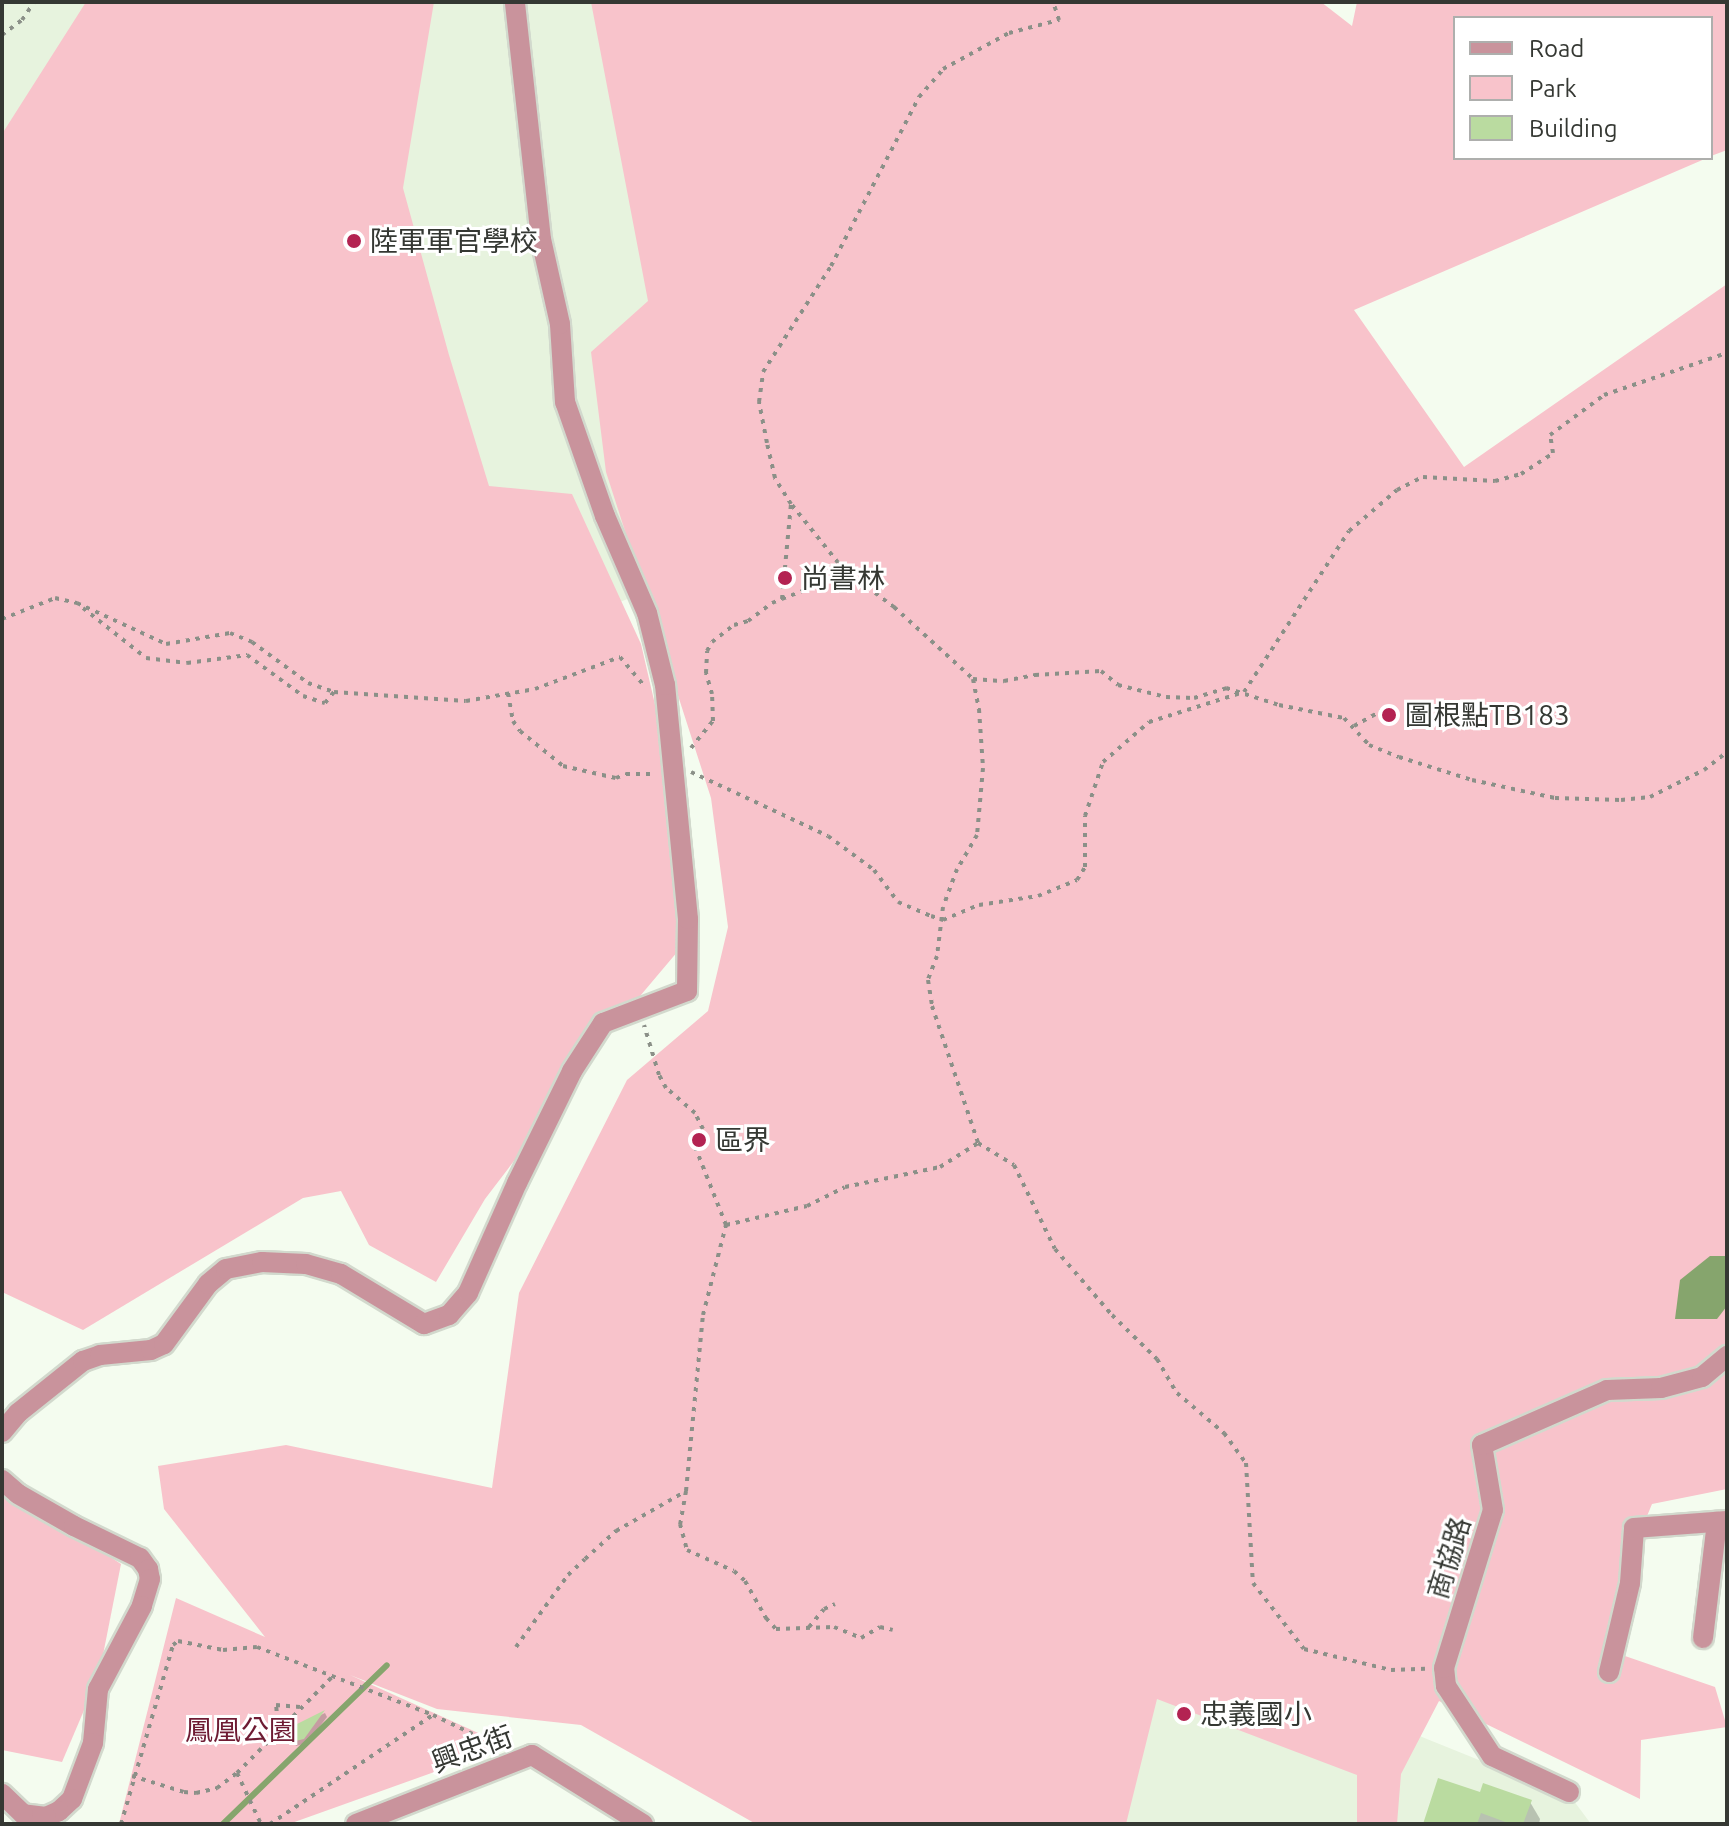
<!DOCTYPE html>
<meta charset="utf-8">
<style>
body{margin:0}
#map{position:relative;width:1729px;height:1826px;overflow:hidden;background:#f4fcef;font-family:Ubuntu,"Noto Sans TC",sans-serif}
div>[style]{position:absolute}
.built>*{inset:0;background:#e7f3de}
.green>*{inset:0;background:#f8c3cb}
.water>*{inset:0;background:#86a56d}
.shadow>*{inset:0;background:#0003}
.stream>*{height:6px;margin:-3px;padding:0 3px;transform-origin:3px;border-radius:3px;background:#86a56d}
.building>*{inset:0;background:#badba0}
.path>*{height:4px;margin-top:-2px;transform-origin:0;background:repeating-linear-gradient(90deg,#8b9088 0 4px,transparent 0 10px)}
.roads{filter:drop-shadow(2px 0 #d2d9cd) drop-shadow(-2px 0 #d2d9cd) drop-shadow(0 2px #d2d9cd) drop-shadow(0 -2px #d2d9cd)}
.street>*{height:20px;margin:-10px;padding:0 10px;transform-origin:10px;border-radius:10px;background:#c9939c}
.dots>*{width:22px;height:22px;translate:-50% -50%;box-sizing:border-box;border:4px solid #fff;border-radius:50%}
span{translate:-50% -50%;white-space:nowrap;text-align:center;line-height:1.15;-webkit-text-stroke:6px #fff;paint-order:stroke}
.poi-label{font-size:28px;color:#353833}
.left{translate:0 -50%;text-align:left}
.street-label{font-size:28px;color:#353833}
.park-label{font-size:28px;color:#6e1b33}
.frame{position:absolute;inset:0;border:4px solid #353833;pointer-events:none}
.legend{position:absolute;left:1453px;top:16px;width:260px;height:144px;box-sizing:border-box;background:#fff;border:2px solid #aeafad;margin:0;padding:10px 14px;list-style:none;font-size:24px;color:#353833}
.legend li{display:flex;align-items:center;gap:16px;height:40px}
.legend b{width:40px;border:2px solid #aeafad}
</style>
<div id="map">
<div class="built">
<div style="clip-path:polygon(2px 2px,670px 2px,717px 565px,512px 643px,2px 569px)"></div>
<div style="clip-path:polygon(1121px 1598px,1422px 1737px,1571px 1797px,1591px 1824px,972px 1824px)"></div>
</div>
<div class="green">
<div style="clip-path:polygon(86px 2px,434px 2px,403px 188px,449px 355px,489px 486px,572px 494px,641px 644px,674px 787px,700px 925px,635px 1002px,485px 1199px,436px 1282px,369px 1245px,341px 1191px,303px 1198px,83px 1330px,2px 1292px,2px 134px)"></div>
<div style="clip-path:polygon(591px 2px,1321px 2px,1352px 26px,1357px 2px,1727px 2px,1727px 150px,1711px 156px,1711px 18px,1455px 18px,1455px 158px,1707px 158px,1354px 310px,1464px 467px,1727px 284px,1727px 1489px,1652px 1504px,1627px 1565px,1625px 1656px,1715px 1687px,1727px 1727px,1641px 1740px,1640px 1799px,1439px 1701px,1401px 1774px,1397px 1824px,1357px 1824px,1357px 1775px,1157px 1699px,1126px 1824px,756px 1824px,581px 1725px,437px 1709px,350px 1675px,507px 1746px,289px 1824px,119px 1824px,176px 1598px,265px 1637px,164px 1509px,158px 1466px,286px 1445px,492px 1488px,519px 1293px,627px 1080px,708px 1011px,728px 927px,711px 798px,606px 472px,591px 352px,648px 301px)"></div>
<div style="clip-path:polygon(2px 1486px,121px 1564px,99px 1675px,62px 1762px,2px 1750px)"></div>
</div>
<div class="water">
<div style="clip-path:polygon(1710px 1256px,1727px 1256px,1727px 1306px,1717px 1319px,1675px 1319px,1680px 1280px)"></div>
</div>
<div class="shadow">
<div style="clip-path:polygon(325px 1713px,327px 1717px,307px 1743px,296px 1746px,289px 1730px)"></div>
<div style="clip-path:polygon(1530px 1802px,1540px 1819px,1539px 1824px,1425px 1824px)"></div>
</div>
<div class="stream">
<div style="left:223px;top:1824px;width:228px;rotate:-44.1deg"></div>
</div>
<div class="building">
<div style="clip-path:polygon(325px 1710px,304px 1739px,291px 1742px,287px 1729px)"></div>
<div style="clip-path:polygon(1438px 1778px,1480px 1792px,1483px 1783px,1532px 1800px,1523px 1824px,1511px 1824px,1481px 1813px,1477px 1824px,1423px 1824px)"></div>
</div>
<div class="path">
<div style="left:2px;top:35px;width:25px;rotate:-37deg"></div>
<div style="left:22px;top:20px;width:22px;rotate:-56deg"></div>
<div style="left:792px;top:505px;width:82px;rotate:51.4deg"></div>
<div style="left:782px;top:599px;width:52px;rotate:-21.6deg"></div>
<div style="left:830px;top:580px;width:17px;rotate:-40deg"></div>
<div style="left:843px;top:569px;width:64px;rotate:36.7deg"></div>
<div style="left:894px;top:607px;width:107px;rotate:42.3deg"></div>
<div style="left:973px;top:679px;width:31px;rotate:4deg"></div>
<div style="left:1004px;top:681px;width:32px;rotate:-11deg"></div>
<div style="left:1035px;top:675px;width:66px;rotate:-3.5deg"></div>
<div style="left:1101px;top:671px;width:22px;rotate:39deg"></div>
<div style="left:1118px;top:685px;width:49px;rotate:14deg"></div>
<div style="left:1166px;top:697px;width:28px;rotate:2deg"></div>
<div style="left:1194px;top:698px;width:34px;rotate:-17deg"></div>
<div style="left:1226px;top:688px;width:56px;rotate:17.8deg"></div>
<div style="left:1279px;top:705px;width:66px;rotate:11.3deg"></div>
<div style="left:1344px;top:718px;width:37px;rotate:47deg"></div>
<div style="left:1369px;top:745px;width:32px;rotate:22deg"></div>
<div style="left:1399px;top:757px;width:77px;rotate:17.5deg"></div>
<div style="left:1472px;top:780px;width:85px;rotate:12.2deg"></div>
<div style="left:1555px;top:798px;width:66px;rotate:1.7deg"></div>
<div style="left:1621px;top:800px;width:29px;rotate:-6deg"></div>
<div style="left:1650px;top:797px;width:60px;rotate:-26.6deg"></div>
<div style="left:1704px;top:770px;width:29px;rotate:-38deg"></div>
<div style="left:83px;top:608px;width:80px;rotate:38.4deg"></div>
<div style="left:146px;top:658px;width:41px;rotate:7deg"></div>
<div style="left:187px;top:663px;width:61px;rotate:-7.6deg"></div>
<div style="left:247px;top:655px;width:69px;rotate:36.2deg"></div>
<div style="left:303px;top:696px;width:23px;rotate:18deg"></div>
<div style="left:325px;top:703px;width:14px;rotate:-51deg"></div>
<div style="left:2px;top:619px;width:57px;rotate:-21.6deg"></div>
<div style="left:55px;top:598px;width:23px;rotate:13deg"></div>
<div style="left:77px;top:603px;width:98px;rotate:24.7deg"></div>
<div style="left:166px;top:644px;width:65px;rotate:-9.8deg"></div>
<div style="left:230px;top:633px;width:24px;rotate:22deg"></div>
<div style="left:252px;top:642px;width:69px;rotate:36.2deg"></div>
<div style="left:308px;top:683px;width:28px;rotate:19deg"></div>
<div style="left:334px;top:692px;width:132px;rotate:3.9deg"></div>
<div style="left:466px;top:701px;width:70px;rotate:-9.9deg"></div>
<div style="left:535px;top:689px;width:91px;rotate:-20.6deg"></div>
<div style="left:620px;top:657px;width:35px;rotate:50deg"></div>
<div style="left:973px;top:679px;width:31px;rotate:79deg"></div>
<div style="left:979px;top:709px;width:59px;rotate:86.1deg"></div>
<div style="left:983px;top:768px;width:67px;rotate:95.1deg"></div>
<div style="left:977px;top:835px;width:39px;rotate:120deg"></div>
<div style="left:957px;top:869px;width:40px;rotate:110.2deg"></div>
<div style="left:943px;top:907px;width:49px;rotate:97deg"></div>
<div style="left:937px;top:956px;width:26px;rotate:111deg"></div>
<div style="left:928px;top:980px;width:26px;rotate:81deg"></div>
<div style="left:932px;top:1006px;width:145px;rotate:71.4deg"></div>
<div style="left:978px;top:1143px;width:42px;rotate:31.4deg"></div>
<div style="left:1014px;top:1165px;width:93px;rotate:64deg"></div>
<div style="left:1055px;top:1249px;width:87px;rotate:49.2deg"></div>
<div style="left:1112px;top:1315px;width:63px;rotate:44.4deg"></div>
<div style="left:1157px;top:1359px;width:39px;rotate:60deg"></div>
<div style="left:1177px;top:1393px;width:62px;rotate:40.4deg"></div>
<div style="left:1224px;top:1433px;width:37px;rotate:54deg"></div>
<div style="left:1246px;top:1463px;width:120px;rotate:86.7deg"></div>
<div style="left:1253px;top:1583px;width:83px;rotate:52.3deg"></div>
<div style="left:1304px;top:1649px;width:89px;rotate:13.6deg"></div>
<div style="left:1391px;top:1670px;width:34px;rotate:-2deg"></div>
<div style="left:508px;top:693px;width:28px;rotate:80deg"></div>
<div style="left:513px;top:721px;width:12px;rotate:55deg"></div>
<div style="left:520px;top:731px;width:55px;rotate:39.1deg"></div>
<div style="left:563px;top:766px;width:54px;rotate:12.8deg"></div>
<div style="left:616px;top:778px;width:11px;rotate:-22deg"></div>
<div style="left:626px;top:774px;width:29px"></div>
<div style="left:1354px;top:726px;width:33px;rotate:-29deg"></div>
<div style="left:691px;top:748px;width:35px;rotate:-51deg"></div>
<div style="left:713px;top:721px;width:27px;rotate:-92deg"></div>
<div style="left:712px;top:694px;width:22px;rotate:-106deg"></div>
<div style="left:706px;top:673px;width:22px;rotate:-87deg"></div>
<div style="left:707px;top:651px;width:10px;rotate:-61deg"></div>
<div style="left:712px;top:642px;width:28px;rotate:-38deg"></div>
<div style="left:734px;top:625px;width:15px;rotate:-16deg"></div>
<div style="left:748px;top:621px;width:30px;rotate:-37deg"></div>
<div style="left:772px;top:603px;width:11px;rotate:-22deg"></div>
<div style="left:782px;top:599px;width:95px;rotate:-84.6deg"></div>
<div style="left:791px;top:504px;width:31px;rotate:-122deg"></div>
<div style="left:775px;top:478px;width:36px;rotate:-103deg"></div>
<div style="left:767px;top:443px;width:42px;rotate:-101deg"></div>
<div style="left:759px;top:402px;width:30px;rotate:-82deg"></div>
<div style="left:763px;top:372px;width:126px;rotate:-57.3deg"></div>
<div style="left:831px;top:266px;width:191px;rotate:-62.5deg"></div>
<div style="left:919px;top:97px;width:37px;rotate:-49deg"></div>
<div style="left:943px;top:69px;width:75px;rotate:-28.6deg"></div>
<div style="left:1009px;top:33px;width:52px;rotate:-14.6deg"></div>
<div style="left:1059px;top:20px;width:19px;rotate:-108deg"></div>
<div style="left:691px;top:772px;width:151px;rotate:25deg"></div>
<div style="left:828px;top:836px;width:57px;rotate:36.5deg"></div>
<div style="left:874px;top:870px;width:40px;rotate:53deg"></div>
<div style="left:898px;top:902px;width:36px;rotate:23deg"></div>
<div style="left:931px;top:916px;width:13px;rotate:18deg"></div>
<div style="left:943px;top:920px;width:39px;rotate:-23deg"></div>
<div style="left:979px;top:905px;width:60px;rotate:-8.7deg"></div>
<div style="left:1038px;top:896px;width:42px;rotate:-22.3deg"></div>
<div style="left:1077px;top:880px;width:15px;rotate:-58deg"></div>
<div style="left:1085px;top:867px;width:51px;rotate:-90deg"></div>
<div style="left:1085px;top:816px;width:57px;rotate:-71.6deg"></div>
<div style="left:1103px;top:762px;width:61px;rotate:-41deg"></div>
<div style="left:1149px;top:722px;width:100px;rotate:-17.5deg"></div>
<div style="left:1244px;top:692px;width:192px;rotate:-56.9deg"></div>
<div style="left:1349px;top:531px;width:63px;rotate:-40.5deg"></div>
<div style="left:1397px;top:490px;width:29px;rotate:-27deg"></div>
<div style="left:1423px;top:477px;width:72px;rotate:3.2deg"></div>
<div style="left:1495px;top:481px;width:27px;rotate:-15deg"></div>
<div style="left:1521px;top:474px;width:38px;rotate:-33deg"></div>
<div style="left:1553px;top:453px;width:18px;rotate:-99deg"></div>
<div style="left:1550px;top:435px;width:67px;rotate:-36.5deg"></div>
<div style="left:1604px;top:395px;width:130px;rotate:-18.9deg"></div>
<div style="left:726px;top:1225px;width:83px;rotate:-13.2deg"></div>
<div style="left:807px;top:1206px;width:42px;rotate:-26.6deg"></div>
<div style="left:845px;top:1187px;width:97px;rotate:-11.9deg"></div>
<div style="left:940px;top:1167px;width:45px;rotate:-32.3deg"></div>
<div style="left:686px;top:1491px;width:34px;rotate:100deg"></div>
<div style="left:680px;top:1524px;width:27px;rotate:75deg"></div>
<div style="left:687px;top:1550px;width:51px;rotate:24.1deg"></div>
<div style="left:734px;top:1571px;width:15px;rotate:42deg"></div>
<div style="left:745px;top:1581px;width:43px;rotate:60.4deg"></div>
<div style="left:766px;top:1618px;width:15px;rotate:48deg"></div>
<div style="left:776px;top:1629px;width:58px;rotate:-2deg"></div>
<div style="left:834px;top:1627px;width:29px;rotate:22deg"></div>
<div style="left:861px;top:1638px;width:22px;rotate:-30deg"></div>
<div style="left:880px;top:1627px;width:13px;rotate:13deg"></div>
<div style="left:809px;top:1627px;width:23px;rotate:-50deg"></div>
<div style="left:824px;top:1609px;width:12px;rotate:-24deg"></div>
<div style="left:516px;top:1647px;width:89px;rotate:-54.2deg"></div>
<div style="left:568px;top:1575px;width:23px;rotate:-43deg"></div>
<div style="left:585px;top:1559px;width:42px;rotate:-42.1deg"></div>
<div style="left:616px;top:1531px;width:81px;rotate:-29.7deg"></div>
<div style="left:686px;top:1491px;width:177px;rotate:-84.5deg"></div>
<div style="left:703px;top:1315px;width:93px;rotate:-75.7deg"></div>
<div style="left:726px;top:1225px;width:87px;rotate:-111.6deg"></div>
<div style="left:694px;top:1144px;width:17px;rotate:-59deg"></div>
<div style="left:703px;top:1129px;width:18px;rotate:-117deg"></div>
<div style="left:695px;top:1113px;width:38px;rotate:-139deg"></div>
<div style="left:666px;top:1088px;width:15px;rotate:-118deg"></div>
<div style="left:659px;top:1075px;width:52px;rotate:-106.7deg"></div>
<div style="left:278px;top:1731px;width:26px;rotate:-94deg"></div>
<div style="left:276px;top:1705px;width:24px;rotate:5deg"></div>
<div style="left:237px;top:1773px;width:56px;rotate:64.8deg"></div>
<div style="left:132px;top:1776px;width:54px;rotate:17.1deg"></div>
<div style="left:184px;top:1792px;width:12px;rotate:5deg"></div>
<div style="left:196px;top:1793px;width:22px;rotate:-13deg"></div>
<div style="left:217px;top:1788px;width:25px;rotate:-37deg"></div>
<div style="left:237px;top:1773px;width:136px;rotate:-45.3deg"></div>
<div style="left:121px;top:1824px;width:186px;rotate:-73.8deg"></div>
<div style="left:173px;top:1645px;width:6px;rotate:-39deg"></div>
<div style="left:178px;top:1641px;width:46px;rotate:11.3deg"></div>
<div style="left:223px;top:1650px;width:34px;rotate:-5deg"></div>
<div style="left:257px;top:1647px;width:189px;rotate:21.1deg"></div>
<div style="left:433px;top:1715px;width:72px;rotate:25.5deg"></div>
<div style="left:270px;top:1824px;width:196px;rotate:-33.8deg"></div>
</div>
<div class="roads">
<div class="street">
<div style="left:2px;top:1432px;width:25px;rotate:-50deg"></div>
<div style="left:18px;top:1413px;width:83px;rotate:-38.7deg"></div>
<div style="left:83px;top:1361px;width:18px;rotate:-19deg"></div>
<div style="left:100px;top:1355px;width:51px;rotate:-5.6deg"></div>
<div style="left:151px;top:1350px;width:14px;rotate:-25deg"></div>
<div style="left:164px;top:1344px;width:74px;rotate:-53.7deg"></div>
<div style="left:208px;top:1284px;width:23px;rotate:-40deg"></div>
<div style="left:226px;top:1269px;width:37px;rotate:-11deg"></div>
<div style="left:262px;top:1262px;width:44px;rotate:2.6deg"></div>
<div style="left:306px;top:1264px;width:36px;rotate:16deg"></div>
<div style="left:341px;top:1274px;width:97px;rotate:31.1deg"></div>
<div style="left:424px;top:1324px;width:27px;rotate:-20deg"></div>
<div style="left:449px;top:1315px;width:29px;rotate:-49deg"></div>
<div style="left:468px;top:1293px;width:120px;rotate:-66deg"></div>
<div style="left:517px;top:1183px;width:125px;rotate:-63.8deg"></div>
<div style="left:572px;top:1071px;width:57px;rotate:-57.1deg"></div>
<div style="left:603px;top:1023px;width:90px;rotate:-20.9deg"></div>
<div style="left:687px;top:991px;width:72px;rotate:-89.2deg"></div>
<div style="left:688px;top:919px;width:235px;rotate:-95.6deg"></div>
<div style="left:665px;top:685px;width:74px;rotate:-104deg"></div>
<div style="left:647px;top:613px;width:106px;rotate:-113.4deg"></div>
<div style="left:605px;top:516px;width:121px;rotate:-109.3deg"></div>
<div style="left:565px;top:402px;width:78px;rotate:-93.7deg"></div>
<div style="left:560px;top:324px;width:87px;rotate:-102.6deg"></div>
<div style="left:541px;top:239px;width:238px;rotate:-96.3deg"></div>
<div style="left:2px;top:1480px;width:21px;rotate:41deg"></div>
<div style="left:18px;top:1494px;width:64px;rotate:29.7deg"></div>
<div style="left:74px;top:1526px;width:73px;rotate:25.9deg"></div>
<div style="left:140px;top:1558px;width:14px;rotate:54deg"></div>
<div style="left:148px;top:1569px;width:10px;rotate:79deg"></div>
<div style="left:150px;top:1579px;width:28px;rotate:107deg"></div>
<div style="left:142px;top:1606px;width:94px;rotate:117.9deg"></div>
<div style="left:98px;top:1689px;width:54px;rotate:95.3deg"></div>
<div style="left:93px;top:1743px;width:60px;rotate:110.6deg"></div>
<div style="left:72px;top:1799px;width:18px;rotate:137deg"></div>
<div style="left:59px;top:1811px;width:14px;rotate:155deg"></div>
<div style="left:46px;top:1817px;width:23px;rotate:-173deg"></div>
<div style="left:23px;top:1814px;width:29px;rotate:-136deg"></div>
<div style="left:1703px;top:1638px;width:117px;rotate:-83.1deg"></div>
<div style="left:1609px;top:1672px;width:91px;rotate:-76.7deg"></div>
<div style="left:1630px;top:1583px;width:55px;rotate:-85.8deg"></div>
<div style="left:1634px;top:1528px;width:93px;rotate:-4.3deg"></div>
<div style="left:1569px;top:1792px;width:85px;rotate:-154.9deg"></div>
<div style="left:1492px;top:1756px;width:84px;rotate:-123.3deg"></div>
<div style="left:1446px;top:1686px;width:18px;rotate:-96deg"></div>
<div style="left:1444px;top:1668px;width:165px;rotate:-72.8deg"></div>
<div style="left:1493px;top:1510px;width:66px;rotate:-99.6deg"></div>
<div style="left:1482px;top:1445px;width:137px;rotate:-23.7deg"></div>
<div style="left:1607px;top:1390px;width:54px;rotate:-2.1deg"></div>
<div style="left:1661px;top:1388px;width:42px;rotate:-15deg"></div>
<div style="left:1702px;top:1377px;width:33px;rotate:-40deg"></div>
<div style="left:356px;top:1824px;width:189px;rotate:-21.4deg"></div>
<div style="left:532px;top:1755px;width:131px;rotate:31.9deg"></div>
</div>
</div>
<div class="dots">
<div style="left:354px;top:241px;background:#b32352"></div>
<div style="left:785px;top:578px;background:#b32352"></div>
<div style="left:1389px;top:715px;background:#b32352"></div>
<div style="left:699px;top:1140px;background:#b32352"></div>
<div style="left:1184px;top:1714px;background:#b32352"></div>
</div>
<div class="poi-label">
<span class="left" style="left:370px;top:241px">陸軍軍官學校</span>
<span class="left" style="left:801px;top:578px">尚書林</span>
<span class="left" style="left:1405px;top:715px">圖根點TB183</span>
<span class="left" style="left:715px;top:1140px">區界</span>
<span class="left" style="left:1200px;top:1714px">忠義國小</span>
</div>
<div class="street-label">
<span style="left:1449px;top:1558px;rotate:-73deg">商協路</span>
<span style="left:472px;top:1749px;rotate:-20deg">興忠街</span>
</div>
<div class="park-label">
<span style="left:241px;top:1730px">鳳凰公園</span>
</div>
<div class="frame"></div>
<ul class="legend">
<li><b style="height:10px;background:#c9939c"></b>Road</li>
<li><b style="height:22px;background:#f8c3cb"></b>Park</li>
<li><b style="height:22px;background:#badba0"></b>Building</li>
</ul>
</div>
